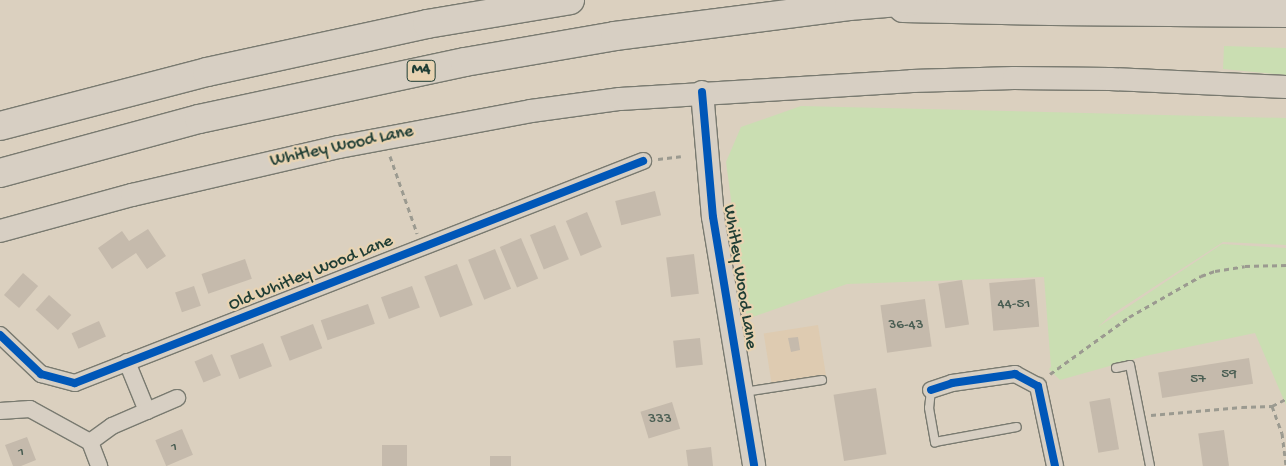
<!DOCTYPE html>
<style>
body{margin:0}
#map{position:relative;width:1286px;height:466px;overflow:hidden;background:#dbd0bf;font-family:"Gochi Hand",sans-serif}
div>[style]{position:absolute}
.built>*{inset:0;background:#decbb1;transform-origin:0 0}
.green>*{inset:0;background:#cadeb2}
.building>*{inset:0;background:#c5baac;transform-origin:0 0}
.path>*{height:3px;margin-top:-1.5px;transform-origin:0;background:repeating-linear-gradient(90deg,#9b9a90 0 5px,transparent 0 9px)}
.roads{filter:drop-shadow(1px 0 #797a70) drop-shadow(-1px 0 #797a70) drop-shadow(0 1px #797a70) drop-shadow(0 -1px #797a70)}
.lane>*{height:8px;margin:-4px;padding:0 4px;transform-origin:4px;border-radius:4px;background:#d7cfc3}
.street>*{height:16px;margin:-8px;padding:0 8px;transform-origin:8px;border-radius:8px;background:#d7cfc3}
.secondary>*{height:22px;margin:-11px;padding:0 11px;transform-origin:11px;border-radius:11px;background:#d7cfc3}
.highway>*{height:28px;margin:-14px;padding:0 14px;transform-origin:14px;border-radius:14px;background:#d7cfc3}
.cycleway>*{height:8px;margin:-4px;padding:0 4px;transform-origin:4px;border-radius:4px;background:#0057b8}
span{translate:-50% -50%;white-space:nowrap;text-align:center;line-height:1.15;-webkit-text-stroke:4.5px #e8d3b2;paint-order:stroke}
.number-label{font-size:15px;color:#495d52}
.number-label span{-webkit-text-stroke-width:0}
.shield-label span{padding:1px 4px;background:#e8d3b2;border:1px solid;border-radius:4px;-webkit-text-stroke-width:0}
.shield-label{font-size:16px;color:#1f3d34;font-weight:700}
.street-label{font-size:18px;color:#1f3d34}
</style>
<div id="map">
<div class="built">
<div style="left:818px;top:325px;width:52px;height:55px;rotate:81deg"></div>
</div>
<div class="green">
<div style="clip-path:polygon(1224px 46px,1286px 48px,1286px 75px,1223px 69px)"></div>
<div style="clip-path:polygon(801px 106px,1286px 118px,1286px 245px,1223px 242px,1111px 315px,1098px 327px,1222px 244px,1286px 248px,1286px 405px,1255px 333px,1145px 356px,1060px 380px,1049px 369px,1051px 367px,1044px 277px,847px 284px,747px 319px,726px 162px,741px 127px)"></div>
</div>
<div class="building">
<div style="left:655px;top:191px;width:25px;height:41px;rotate:76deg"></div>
<div style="left:587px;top:212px;width:38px;height:23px;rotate:67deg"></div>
<div style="left:555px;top:225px;width:37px;height:27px;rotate:68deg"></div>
<div style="clip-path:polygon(148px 229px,166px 256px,147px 269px,136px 253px,112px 269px,98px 248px,122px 231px,129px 241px)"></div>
<div style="left:521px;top:238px;width:44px;height:23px;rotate:67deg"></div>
<div style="left:495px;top:249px;width:43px;height:29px;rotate:68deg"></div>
<div style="left:694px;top:254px;width:40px;height:28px;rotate:83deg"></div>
<div style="left:245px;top:259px;width:21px;height:46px;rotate:71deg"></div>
<div style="left:457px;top:264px;width:44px;height:35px;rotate:69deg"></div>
<div style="left:23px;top:273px;width:20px;height:29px;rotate:41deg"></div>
<div style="left:1035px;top:279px;width:48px;height:46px;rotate:85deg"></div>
<div style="left:962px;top:280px;width:45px;height:24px;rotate:81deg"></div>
<div style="left:194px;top:286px;width:21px;height:20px;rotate:71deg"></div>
<div style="left:412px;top:286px;width:23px;height:33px;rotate:70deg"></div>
<div style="left:49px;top:295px;width:30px;height:20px;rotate:42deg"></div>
<div style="left:925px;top:299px;width:48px;height:45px;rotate:82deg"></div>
<div style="left:368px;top:304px;width:21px;height:50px;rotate:71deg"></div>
<div style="left:99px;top:321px;width:17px;height:30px;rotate:66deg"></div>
<div style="left:313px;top:324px;width:26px;height:35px;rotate:69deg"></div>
<div style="clip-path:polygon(798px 337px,800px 350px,791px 352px,788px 338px)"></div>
<div style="left:700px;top:338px;width:27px;height:27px;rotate:84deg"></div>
<div style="left:263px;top:343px;width:25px;height:35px;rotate:69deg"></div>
<div style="left:212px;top:354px;width:23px;height:19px;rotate:67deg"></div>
<div style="left:1249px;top:358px;width:26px;height:92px;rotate:81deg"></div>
<div style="left:876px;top:388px;width:67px;height:43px;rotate:81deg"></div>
<div style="left:1110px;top:398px;width:52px;height:21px;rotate:80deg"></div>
<div style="left:672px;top:402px;width:28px;height:33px;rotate:73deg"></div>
<div style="left:182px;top:429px;width:28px;height:29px;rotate:67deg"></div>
<div style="left:1224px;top:430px;width:36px;height:26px;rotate:82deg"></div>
<div style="clip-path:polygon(27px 437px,36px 460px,21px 466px,13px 466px,5px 445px)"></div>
<div style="left:407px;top:445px;width:21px;height:25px;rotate:90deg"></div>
<div style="clip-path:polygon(711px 447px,713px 466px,688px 466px,686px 450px)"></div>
<div style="left:490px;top:456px;width:21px;height:10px"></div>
</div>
<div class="path">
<div style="left:390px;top:156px;width:82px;rotate:70.7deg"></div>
<div style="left:658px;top:159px;width:23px;rotate:-7deg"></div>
<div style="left:1050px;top:374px;width:97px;rotate:-35.8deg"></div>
<div style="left:1129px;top:317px;width:83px;rotate:-29.7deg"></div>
<div style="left:1201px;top:276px;width:15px;rotate:-20deg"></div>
<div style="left:1215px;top:271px;width:30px;rotate:-9deg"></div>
<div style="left:1245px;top:266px;width:41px;rotate:-1.4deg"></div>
<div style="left:1272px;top:406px;width:29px;rotate:70deg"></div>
<div style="left:1282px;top:433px;width:33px;rotate:83deg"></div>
<div style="left:1151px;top:415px;width:91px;rotate:-5deg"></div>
<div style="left:1242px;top:407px;width:30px;rotate:-2deg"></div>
<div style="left:1272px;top:406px;width:16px;rotate:-27deg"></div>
</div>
<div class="roads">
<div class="lane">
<div style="left:1116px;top:368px;width:14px;rotate:-12deg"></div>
<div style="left:1130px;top:365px;width:103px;rotate:78.8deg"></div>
<div style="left:931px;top:390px;width:18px;rotate:96deg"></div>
<div style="left:929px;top:408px;width:35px;rotate:80deg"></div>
<div style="left:935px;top:442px;width:83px;rotate:-10.4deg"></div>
<div style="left:744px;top:392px;width:79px;rotate:-8.7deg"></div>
</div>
<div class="street">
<div style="left:0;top:335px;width:57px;rotate:43.6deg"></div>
<div style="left:41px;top:374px;width:35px;rotate:15deg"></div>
<div style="left:75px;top:383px;width:610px;rotate:-21.35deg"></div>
<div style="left:127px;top:362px;width:53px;rotate:67.8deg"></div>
<div style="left:931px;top:390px;width:22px;rotate:-18deg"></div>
<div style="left:952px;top:383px;width:64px;rotate:-8.1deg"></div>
<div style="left:1015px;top:374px;width:26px;rotate:28deg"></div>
<div style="left:1038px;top:386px;width:82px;rotate:78deg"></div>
<div style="left:0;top:411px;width:30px;rotate:-4deg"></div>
<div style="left:30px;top:409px;width:68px;rotate:28.8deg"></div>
<div style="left:90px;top:442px;width:27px;rotate:-36deg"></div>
<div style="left:112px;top:426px;width:71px;rotate:-23.3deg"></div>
<div style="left:90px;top:442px;width:26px;rotate:69deg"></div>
</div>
<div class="secondary">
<div style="left:702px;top:92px;width:125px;rotate:85deg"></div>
<div style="left:713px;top:217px;width:252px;rotate:80.6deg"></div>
<div style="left:0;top:231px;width:137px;rotate:-15.3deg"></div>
<div style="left:132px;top:195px;width:212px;rotate:-13.1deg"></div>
<div style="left:339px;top:147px;width:195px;rotate:-10.6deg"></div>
<div style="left:531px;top:111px;width:90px;rotate:-7.7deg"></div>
<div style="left:620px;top:99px;width:293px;rotate:-3.5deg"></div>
<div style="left:912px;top:81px;width:102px;rotate:-1.7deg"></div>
<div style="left:1014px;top:78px;width:96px;rotate:0.6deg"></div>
<div style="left:1110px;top:79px;width:176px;rotate:2.6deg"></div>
</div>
<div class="highway">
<div style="left:903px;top:8px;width:148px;rotate:1.2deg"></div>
<div style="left:1051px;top:11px;width:235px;rotate:0.5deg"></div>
<div style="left:0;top:126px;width:214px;rotate:-14.6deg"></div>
<div style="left:207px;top:72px;width:225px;rotate:-12.3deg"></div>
<div style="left:427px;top:24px;width:145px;rotate:-9.5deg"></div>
<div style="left:0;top:173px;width:206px;rotate:-15.2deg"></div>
<div style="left:199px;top:119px;width:272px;rotate:-12.1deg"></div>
<div style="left:465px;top:62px;width:152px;rotate:-9.8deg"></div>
<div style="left:615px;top:36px;width:236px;rotate:-7.3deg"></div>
<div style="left:849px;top:6px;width:74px;rotate:-4.6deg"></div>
</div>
</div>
<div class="cycleway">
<div style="left:702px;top:92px;width:125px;rotate:85deg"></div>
<div style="left:713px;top:217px;width:252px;rotate:80.6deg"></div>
<div style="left:0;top:335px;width:57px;rotate:43.6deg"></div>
<div style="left:41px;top:374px;width:35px;rotate:15deg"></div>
<div style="left:75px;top:383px;width:610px;rotate:-21.35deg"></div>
<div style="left:931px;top:390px;width:22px;rotate:-18deg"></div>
<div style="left:952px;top:383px;width:64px;rotate:-8.1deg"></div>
<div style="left:1015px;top:374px;width:26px;rotate:28deg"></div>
<div style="left:1038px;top:386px;width:82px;rotate:78deg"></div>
</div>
<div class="number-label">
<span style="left:1014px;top:305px">44-51</span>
<span style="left:906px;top:326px">36-43</span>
<span style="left:1229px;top:375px">59</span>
<span style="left:1198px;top:380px">57</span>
<span style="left:660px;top:420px">333</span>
<span style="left:174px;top:448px">1</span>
<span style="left:21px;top:453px">1</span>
</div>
<div class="shield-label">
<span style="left:421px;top:71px">M4</span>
</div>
<div class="street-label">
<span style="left:342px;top:147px;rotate:-12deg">Whitley Wood Lane</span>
<span style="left:311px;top:274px;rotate:-22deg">Old Whitley Wood Lane</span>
<span style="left:739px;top:277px;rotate:81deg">Whitley Wood Lane</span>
</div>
</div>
